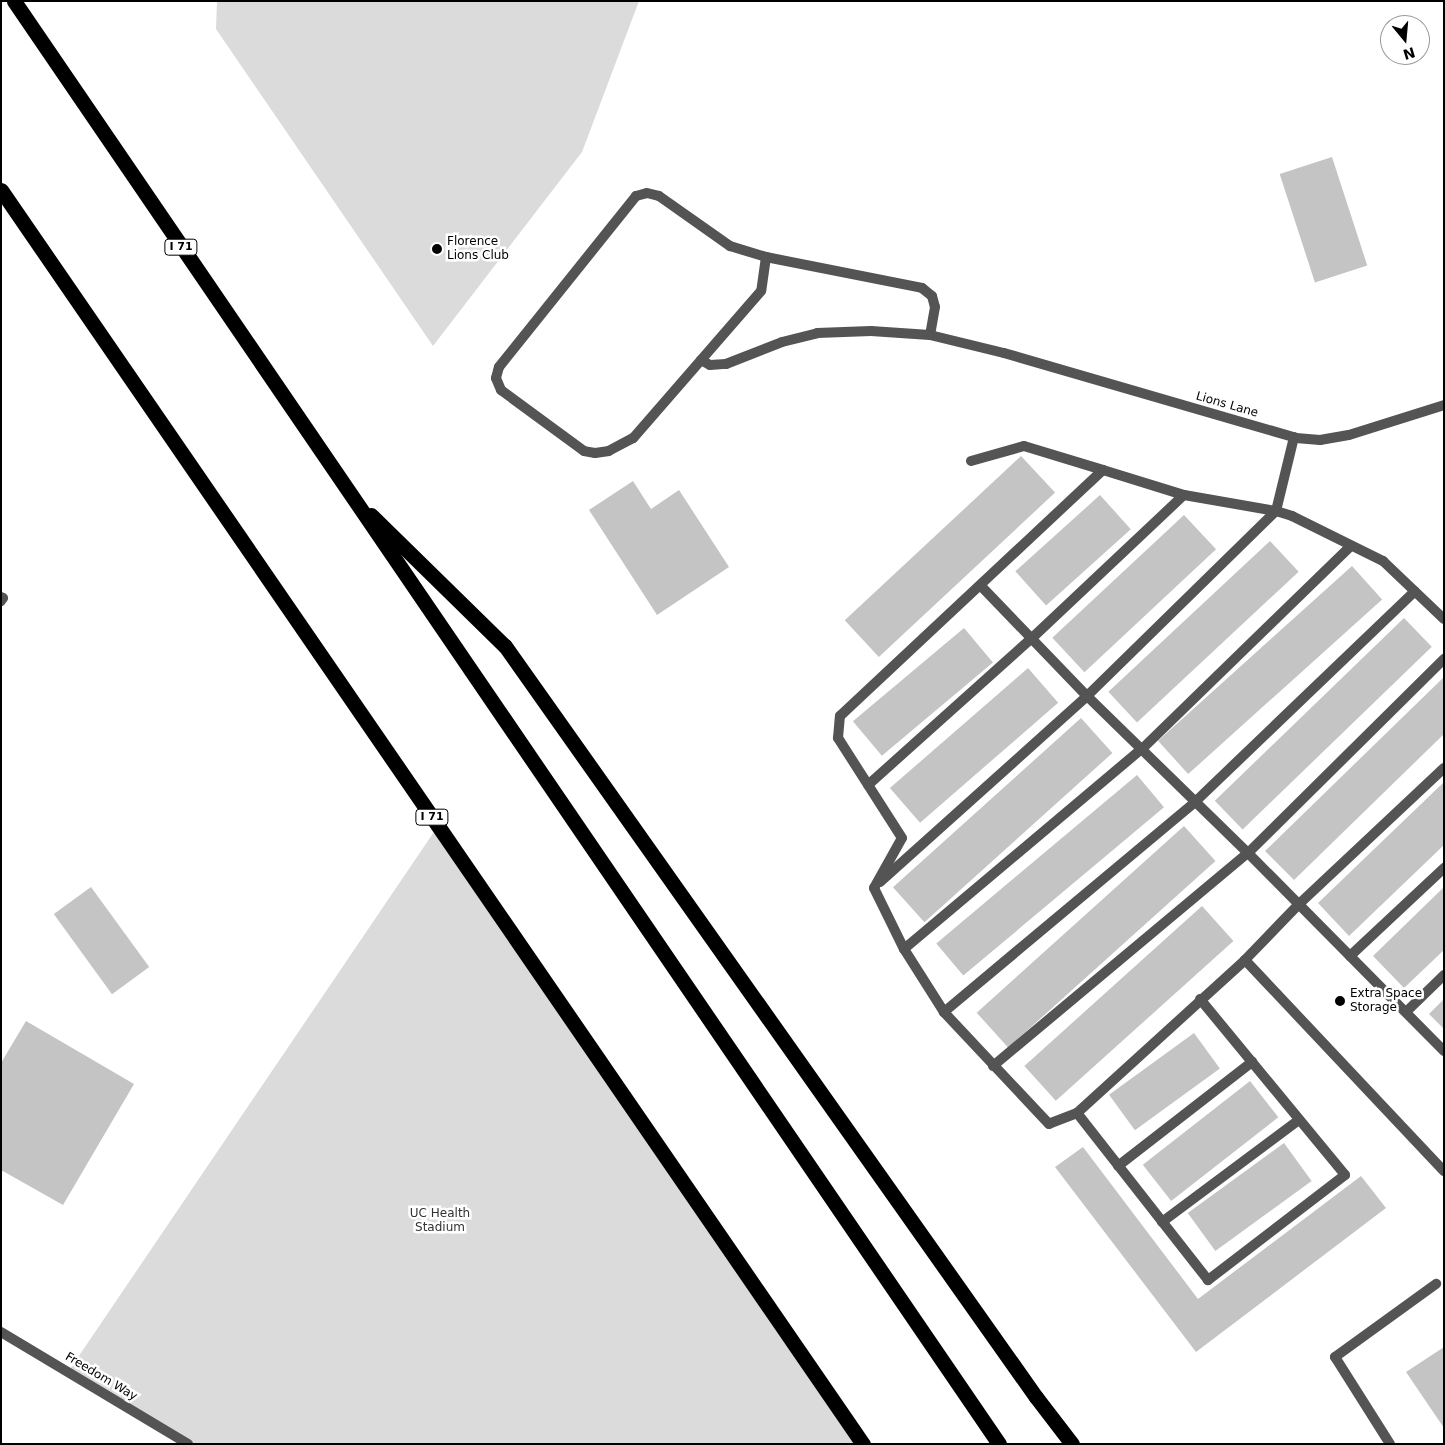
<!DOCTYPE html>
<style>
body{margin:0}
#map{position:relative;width:1445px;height:1445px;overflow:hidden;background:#fff;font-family:"DejaVu Sans",sans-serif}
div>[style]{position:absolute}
.green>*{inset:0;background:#dbdbdb}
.building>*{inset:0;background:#c4c4c4;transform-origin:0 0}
.lane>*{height:10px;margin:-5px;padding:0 5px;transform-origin:5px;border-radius:5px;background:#545454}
.street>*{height:10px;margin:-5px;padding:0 5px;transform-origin:5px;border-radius:5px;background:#545454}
.highway>*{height:15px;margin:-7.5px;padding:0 7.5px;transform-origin:7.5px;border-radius:7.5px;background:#000}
.dots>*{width:14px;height:14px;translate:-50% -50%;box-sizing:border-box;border:2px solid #fff;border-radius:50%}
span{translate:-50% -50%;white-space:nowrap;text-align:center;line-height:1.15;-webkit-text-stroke:5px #fff;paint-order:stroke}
.shield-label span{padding:1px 4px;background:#fff;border:1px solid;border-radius:4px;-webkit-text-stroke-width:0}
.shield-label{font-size:11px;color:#000;font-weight:700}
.poi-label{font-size:12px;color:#000}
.left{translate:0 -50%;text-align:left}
.street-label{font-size:12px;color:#000}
.park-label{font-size:12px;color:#323232}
.frame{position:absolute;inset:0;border:2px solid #000;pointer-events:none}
.north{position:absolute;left:1380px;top:15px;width:50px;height:50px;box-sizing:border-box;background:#fff;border:1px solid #999;border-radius:50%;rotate:163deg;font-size:14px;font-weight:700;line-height:20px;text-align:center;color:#000}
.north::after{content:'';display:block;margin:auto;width:18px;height:22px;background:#000;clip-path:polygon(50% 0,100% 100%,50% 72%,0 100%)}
</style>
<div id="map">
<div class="green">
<div style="clip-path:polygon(217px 1px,639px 1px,582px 152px,433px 346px,216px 29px)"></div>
<div style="clip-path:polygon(438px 826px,863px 1444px,188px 1444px,68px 1372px)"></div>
</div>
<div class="building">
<div style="left:1332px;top:157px;width:114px;height:55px;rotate:72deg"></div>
<div style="left:1021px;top:456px;width:50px;height:241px;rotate:47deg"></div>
<div style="clip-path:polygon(633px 481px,651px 509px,679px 490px,729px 567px,657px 615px,589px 510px)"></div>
<div style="left:1100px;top:495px;width:46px;height:114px;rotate:48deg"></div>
<div style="left:1184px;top:515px;width:47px;height:180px;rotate:47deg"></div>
<div style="left:1270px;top:541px;width:42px;height:221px;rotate:47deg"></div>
<div style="left:1352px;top:566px;width:45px;height:261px;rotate:48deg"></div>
<div style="left:1404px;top:618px;width:40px;height:263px;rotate:46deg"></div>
<div style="left:964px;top:628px;width:45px;height:145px;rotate:50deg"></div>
<div style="left:1028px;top:668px;width:46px;height:183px;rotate:49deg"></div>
<div style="clip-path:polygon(1444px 677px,1444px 734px,1294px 880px,1265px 851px)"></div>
<div style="left:1081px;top:718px;width:47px;height:253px;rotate:48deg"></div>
<div style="left:1137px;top:775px;width:42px;height:262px;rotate:50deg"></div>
<div style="clip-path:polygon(1444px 782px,1444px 845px,1349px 936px,1318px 903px)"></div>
<div style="left:1184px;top:826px;width:47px;height:279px;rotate:48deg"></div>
<div style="left:91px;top:887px;width:99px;height:46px;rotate:54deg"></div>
<div style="clip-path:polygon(1444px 887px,1444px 950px,1404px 988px,1373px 956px)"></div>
<div style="left:1202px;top:906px;width:47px;height:239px;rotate:48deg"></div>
<div style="clip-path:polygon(1444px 999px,1444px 1029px,1429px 1014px)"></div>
<div style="clip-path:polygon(26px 1021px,134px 1084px,63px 1205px,1px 1170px,1px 1063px)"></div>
<div style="left:1194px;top:1033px;width:44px;height:105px;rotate:54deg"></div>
<div style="left:1250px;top:1081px;width:46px;height:136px;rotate:52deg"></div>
<div style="left:1284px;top:1143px;width:47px;height:119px;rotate:54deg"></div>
<div style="clip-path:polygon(1083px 1147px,1198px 1299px,1361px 1176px,1386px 1208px,1196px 1352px,1055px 1167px)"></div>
<div style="clip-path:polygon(1444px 1347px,1444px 1428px,1406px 1372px)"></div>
</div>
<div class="lane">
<div style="left:766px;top:257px;width:34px;rotate:98deg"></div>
<div style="left:761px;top:291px;width:195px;rotate:131deg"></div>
<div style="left:633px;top:438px;width:27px;rotate:152deg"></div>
<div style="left:609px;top:451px;width:14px;rotate:172deg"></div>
<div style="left:595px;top:453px;width:11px;rotate:-170deg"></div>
<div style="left:584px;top:451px;width:103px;rotate:-143.7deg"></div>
<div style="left:501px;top:390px;width:13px;rotate:-113deg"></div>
<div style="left:496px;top:378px;width:11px;rotate:-75deg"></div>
<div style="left:499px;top:367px;width:219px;rotate:-51.3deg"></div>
<div style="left:636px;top:196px;width:11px;rotate:-15deg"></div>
<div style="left:647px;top:193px;width:12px;rotate:14deg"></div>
<div style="left:659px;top:196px;width:87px;rotate:35.2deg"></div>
<div style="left:730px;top:246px;width:38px;rotate:17deg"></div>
<div style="left:766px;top:257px;width:159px;rotate:11.2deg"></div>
<div style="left:922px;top:288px;width:13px;rotate:39deg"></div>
<div style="left:932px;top:296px;width:11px;rotate:75deg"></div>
<div style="left:935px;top:307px;width:28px;rotate:100deg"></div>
<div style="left:930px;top:335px;width:76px;rotate:13.7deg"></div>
<div style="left:701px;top:360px;width:10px;rotate:29deg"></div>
<div style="left:710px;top:365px;width:16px;rotate:-4deg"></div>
<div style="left:726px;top:364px;width:60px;rotate:-21.4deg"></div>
<div style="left:782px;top:342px;width:36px;rotate:-14deg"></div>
<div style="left:817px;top:333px;width:54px;rotate:-2.1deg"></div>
<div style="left:871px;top:331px;width:59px;rotate:3.9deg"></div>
<div style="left:971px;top:461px;width:55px;rotate:-15.8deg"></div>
<div style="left:1024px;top:446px;width:83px;rotate:16.9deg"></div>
<div style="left:981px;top:586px;width:153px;rotate:46.1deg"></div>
<div style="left:1087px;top:696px;width:225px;rotate:44.3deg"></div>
<div style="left:1248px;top:853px;width:279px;rotate:45.3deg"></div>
<div style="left:1px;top:597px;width:2px;rotate:27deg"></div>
<div style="left:3px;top:598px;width:4px;rotate:124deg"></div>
<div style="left:1444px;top:768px;width:199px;rotate:136.8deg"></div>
<div style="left:1299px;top:904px;width:78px;rotate:134deg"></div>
<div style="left:1245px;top:960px;width:290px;rotate:46.7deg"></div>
<div style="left:868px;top:785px;width:219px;rotate:-41.9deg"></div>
<div style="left:1031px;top:639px;width:210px;rotate:-43.3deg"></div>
<div style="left:880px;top:882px;width:278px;rotate:-41.9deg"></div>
<div style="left:1087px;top:696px;width:264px;rotate:-44.4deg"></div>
<div style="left:1276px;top:511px;width:76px;rotate:-76.3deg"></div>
<div style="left:904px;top:949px;width:312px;rotate:-40.1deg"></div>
<div style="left:1143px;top:748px;width:290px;rotate:-44.2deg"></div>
<div style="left:1350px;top:956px;width:129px;rotate:-43.1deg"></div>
<div style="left:1200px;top:999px;width:228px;rotate:50.5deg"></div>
<div style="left:1345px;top:1175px;width:173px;rotate:142.5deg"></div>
<div style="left:1208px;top:1280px;width:212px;rotate:-128.1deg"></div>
<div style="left:1077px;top:1113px;width:30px;rotate:159deg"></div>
<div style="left:1049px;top:1124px;width:154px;rotate:-133.2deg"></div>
<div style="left:944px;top:1012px;width:75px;rotate:-122.4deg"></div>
<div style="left:904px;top:949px;width:68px;rotate:-116.2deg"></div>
<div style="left:874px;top:888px;width:57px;rotate:-60.8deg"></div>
<div style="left:902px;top:838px;width:119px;rotate:-122.6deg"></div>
<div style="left:838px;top:738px;width:22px;rotate:-85deg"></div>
<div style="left:840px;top:716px;width:360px;rotate:-43.1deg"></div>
<div style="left:1103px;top:470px;width:85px;rotate:17.2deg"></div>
<div style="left:1184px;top:495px;width:93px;rotate:9.9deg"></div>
<div style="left:1276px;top:511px;width:17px;rotate:17deg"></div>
<div style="left:1292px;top:516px;width:102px;rotate:26.3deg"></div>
<div style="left:1383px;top:561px;width:84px;rotate:43.6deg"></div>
<div style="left:944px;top:1012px;width:329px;rotate:-39.9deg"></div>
<div style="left:1196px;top:801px;width:303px;rotate:-43.8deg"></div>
<div style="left:1406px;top:1012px;width:53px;rotate:-44.2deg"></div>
<div style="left:993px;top:1066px;width:332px;rotate:-39.9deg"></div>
<div style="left:1248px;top:853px;width:276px;rotate:-44.7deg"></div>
<div style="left:1077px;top:1113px;width:227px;rotate:-42.3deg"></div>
<div style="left:1118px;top:1166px;width:170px;rotate:-37.8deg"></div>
<div style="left:1162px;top:1222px;width:171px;rotate:-36.7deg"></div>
<div style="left:1390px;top:1444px;width:103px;rotate:-122.3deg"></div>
<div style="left:1335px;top:1357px;width:125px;rotate:-35.9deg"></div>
</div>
<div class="street">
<div style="left:1004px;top:353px;width:304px;rotate:16.2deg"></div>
<div style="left:1296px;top:438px;width:24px;rotate:5deg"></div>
<div style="left:1320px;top:440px;width:29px;rotate:-10deg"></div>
<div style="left:1349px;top:435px;width:100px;rotate:-17.5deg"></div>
<div style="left:1px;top:1332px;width:218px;rotate:30.9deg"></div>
</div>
<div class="highway">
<div style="left:14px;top:1px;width:1747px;rotate:55.68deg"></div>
<div style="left:1px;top:190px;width:1522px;rotate:55.5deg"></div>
<div style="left:371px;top:515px;width:187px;rotate:44.4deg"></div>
<div style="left:505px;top:646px;width:920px;rotate:54.74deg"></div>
<div style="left:1036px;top:1397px;width:59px;rotate:52.5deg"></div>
</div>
<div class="dots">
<div style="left:437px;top:249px;background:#000"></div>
<div style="left:1340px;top:1001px;background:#000"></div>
</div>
<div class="shield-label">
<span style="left:181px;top:247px">I 71</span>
<span style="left:432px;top:817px">I 71</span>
</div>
<div class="poi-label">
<span class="left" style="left:447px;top:249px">Florence<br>Lions Club</span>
<span class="left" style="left:1350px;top:1001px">Extra Space<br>Storage</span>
</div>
<div class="street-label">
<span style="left:1227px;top:405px;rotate:16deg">Lions Lane</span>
<span style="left:101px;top:1377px;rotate:31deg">Freedom Way</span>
</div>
<div class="park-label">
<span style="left:440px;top:1221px">UC Health<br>Stadium</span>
</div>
<div class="frame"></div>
<div class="north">N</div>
</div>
